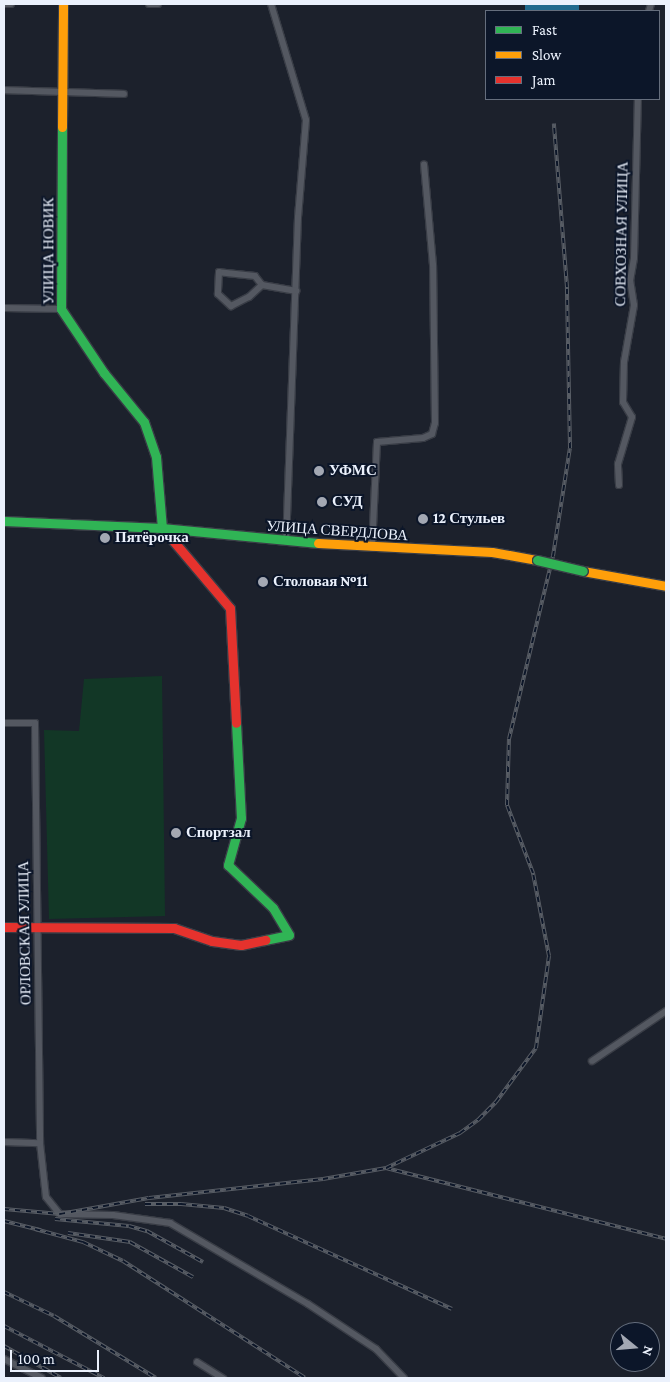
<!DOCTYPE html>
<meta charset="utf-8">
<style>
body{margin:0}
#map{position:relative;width:670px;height:1382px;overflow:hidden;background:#1c212c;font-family:"Crimson Pro",serif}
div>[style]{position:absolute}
.green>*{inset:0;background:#123726}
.water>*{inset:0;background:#216a8e;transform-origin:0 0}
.roads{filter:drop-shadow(1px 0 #393d46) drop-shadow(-1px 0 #393d46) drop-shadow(0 1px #393d46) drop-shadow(0 -1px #393d46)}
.street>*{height:6px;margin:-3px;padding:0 3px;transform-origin:3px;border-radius:3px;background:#545861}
.fast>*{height:9px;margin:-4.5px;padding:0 4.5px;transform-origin:4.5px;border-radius:4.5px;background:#30b455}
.slow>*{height:9px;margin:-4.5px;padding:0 4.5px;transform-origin:4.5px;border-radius:4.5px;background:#ff9f0a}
.jam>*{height:9px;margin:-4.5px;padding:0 4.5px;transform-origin:4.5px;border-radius:4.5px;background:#e5322d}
.rail>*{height:4px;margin-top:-2px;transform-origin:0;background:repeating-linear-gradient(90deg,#0c1629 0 5.5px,#585d65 0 11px);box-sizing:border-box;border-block:1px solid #585d65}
.bridges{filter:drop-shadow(1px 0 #393d46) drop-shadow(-1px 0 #393d46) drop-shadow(0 1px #393d46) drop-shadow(0 -1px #393d46)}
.fast-bridge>*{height:9px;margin:-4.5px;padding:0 4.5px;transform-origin:4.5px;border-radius:4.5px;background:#30b455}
.dots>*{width:14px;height:14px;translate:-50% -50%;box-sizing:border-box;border:2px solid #0c1629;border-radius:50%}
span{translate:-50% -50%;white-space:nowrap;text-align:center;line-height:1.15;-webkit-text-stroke:4px #0c1629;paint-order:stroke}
.street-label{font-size:15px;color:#ebf1fc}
.poi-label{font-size:15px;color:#ebf1fc;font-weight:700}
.left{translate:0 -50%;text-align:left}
.frame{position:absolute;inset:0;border:5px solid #ebf1fc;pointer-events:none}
.legend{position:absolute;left:485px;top:10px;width:175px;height:90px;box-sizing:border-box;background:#0c1629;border:1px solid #656e7d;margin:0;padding:6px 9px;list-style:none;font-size:15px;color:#ebf1fc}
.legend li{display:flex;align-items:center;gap:10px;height:25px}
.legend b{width:25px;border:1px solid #656e7d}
.north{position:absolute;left:610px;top:1322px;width:50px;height:50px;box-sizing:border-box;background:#0c1629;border:1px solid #656e7d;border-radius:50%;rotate:107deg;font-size:14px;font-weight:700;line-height:20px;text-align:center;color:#ebf1fc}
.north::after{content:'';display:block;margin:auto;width:18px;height:22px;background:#a3a8b3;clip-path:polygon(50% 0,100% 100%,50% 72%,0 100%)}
.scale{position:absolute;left:10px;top:1350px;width:89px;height:22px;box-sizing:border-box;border:2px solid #ebf1fc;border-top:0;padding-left:6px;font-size:15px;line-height:18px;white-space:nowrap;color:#ebf1fc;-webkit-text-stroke:4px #0c1629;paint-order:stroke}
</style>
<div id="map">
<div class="green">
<div style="clip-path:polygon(162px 676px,165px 916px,49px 919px,44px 730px,79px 731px,84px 679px)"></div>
</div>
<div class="water">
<div style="left:525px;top:4px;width:54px;height:7px"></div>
</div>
<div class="roads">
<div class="street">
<div style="left:4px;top:4px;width:7px"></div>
<div style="left:149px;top:4px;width:9px"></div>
<div style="left:271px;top:4px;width:121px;rotate:73.2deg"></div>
<div style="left:306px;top:120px;width:97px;rotate:94.7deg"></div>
<div style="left:298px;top:217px;width:324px;rotate:92.1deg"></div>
<div style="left:649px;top:11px;width:7px;rotate:-74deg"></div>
<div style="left:4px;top:90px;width:120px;rotate:1.9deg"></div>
<div style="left:262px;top:285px;width:11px;rotate:-128deg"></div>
<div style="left:255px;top:276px;width:36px;rotate:-174deg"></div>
<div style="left:219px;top:272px;width:22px;rotate:93deg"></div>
<div style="left:218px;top:294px;width:18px;rotate:43deg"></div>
<div style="left:231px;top:306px;width:20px;rotate:-27deg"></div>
<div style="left:249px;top:297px;width:18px;rotate:-43deg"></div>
<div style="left:262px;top:285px;width:35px;rotate:10deg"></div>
<div style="left:4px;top:308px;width:57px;rotate:1deg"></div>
<div style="left:619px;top:485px;width:21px;rotate:-93deg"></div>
<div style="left:618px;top:464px;width:49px;rotate:-73.4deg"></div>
<div style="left:632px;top:417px;width:17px;rotate:-121deg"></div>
<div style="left:623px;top:402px;width:40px;rotate:-88.6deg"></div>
<div style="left:624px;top:362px;width:58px;rotate:-80deg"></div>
<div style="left:634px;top:305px;width:24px;rotate:-99deg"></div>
<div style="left:630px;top:281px;width:23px;rotate:-80deg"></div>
<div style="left:634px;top:258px;width:159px;rotate:-88.6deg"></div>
<div style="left:372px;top:548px;width:106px;rotate:-87.3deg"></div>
<div style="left:377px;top:442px;width:46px;rotate:-5deg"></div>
<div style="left:423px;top:438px;width:10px;rotate:-24deg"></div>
<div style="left:432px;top:434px;width:11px;rotate:-75deg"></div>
<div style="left:435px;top:423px;width:158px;rotate:-90.7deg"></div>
<div style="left:433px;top:265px;width:101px;rotate:-95.1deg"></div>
<div style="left:4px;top:723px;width:31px"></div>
<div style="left:35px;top:723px;width:420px;rotate:89.3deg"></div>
<div style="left:40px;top:1143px;width:54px;rotate:83.7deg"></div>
<div style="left:46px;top:1197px;width:22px;rotate:51deg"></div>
<div style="left:60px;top:1214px;width:53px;rotate:1.1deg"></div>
<div style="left:113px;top:1215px;width:58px;rotate:8deg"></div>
<div style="left:170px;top:1223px;width:160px;rotate:30.4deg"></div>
<div style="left:308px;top:1304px;width:82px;rotate:33.5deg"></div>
<div style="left:376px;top:1349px;width:40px;rotate:46deg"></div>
<div style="left:592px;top:1061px;width:89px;rotate:-34deg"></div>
<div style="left:4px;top:1142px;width:36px;rotate:2deg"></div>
<div style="left:4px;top:1359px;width:42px;rotate:26.6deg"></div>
<div style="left:197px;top:1362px;width:31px;rotate:32deg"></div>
</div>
<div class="fast">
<div style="left:62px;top:127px;width:182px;rotate:90.3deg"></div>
<div style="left:61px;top:309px;width:77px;rotate:56.1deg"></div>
<div style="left:104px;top:373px;width:63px;rotate:50.8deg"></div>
<div style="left:144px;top:422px;width:37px;rotate:71deg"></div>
<div style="left:156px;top:457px;width:71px;rotate:85.2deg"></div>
<div style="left:162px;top:528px;width:12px;rotate:48deg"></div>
<div style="left:4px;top:521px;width:158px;rotate:2.5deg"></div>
<div style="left:162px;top:528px;width:157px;rotate:5.5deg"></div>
<div style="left:236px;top:723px;width:95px;rotate:87deg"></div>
<div style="left:241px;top:818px;width:49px;rotate:105.5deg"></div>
<div style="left:228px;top:865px;width:62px;rotate:43.7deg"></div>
<div style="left:273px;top:908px;width:31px;rotate:59deg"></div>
<div style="left:289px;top:935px;width:25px;rotate:168deg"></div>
</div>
<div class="slow">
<div style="left:62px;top:127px;width:123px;rotate:-89.5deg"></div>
<div style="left:318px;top:543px;width:174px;rotate:3deg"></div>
<div style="left:492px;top:552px;width:46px;rotate:10.1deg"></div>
<div style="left:583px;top:571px;width:84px;rotate:10.2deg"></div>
</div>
<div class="jam">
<div style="left:170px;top:537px;width:93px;rotate:49.8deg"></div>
<div style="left:230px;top:608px;width:115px;rotate:87deg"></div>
<div style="left:4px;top:927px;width:170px;rotate:0.3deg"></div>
<div style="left:174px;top:928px;width:40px;rotate:18.9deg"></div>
<div style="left:212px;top:941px;width:29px;rotate:8deg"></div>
<div style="left:241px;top:945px;width:25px;rotate:-12deg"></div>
</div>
</div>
<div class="rail">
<div style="left:386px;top:1168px;width:289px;rotate:14.2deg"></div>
<div style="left:145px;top:1204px;width:36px"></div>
<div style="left:181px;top:1204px;width:43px;rotate:5.3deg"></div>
<div style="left:224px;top:1208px;width:25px;rotate:18deg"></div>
<div style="left:248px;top:1216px;width:224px;rotate:24.5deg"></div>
<div style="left:4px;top:1209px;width:56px;rotate:5.1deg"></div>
<div style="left:60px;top:1214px;width:90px;rotate:-10.2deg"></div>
<div style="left:149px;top:1198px;width:175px;rotate:-6.2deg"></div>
<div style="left:323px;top:1179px;width:64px;rotate:-9.9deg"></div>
<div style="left:386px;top:1168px;width:82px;rotate:-25.3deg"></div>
<div style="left:460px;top:1133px;width:24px;rotate:-36deg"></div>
<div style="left:479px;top:1119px;width:24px;rotate:-45deg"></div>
<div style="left:496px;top:1102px;width:67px;rotate:-53.5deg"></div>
<div style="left:536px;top:1048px;width:93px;rotate:-82deg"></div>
<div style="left:549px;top:956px;width:85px;rotate:-100.9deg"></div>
<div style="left:533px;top:873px;width:73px;rotate:-110.9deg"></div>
<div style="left:507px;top:805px;width:66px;rotate:-88.3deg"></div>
<div style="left:509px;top:739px;width:188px;rotate:-76.5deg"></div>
<div style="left:553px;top:556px;width:109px;rotate:-81.1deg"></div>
<div style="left:570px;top:448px;width:161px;rotate:-91.1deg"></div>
<div style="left:567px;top:287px;width:164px;rotate:-94.6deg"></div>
<div style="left:55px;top:1219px;width:74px;rotate:5.4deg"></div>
<div style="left:129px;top:1226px;width:19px;rotate:16deg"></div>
<div style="left:147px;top:1231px;width:64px;rotate:29deg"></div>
<div style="left:4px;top:1221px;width:38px;rotate:14deg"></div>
<div style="left:35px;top:1229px;width:50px;rotate:15.2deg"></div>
<div style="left:83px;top:1242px;width:44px;rotate:25.4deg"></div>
<div style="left:123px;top:1261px;width:216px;rotate:32.7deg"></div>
<div style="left:68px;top:1233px;width:63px;rotate:8.3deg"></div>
<div style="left:130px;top:1242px;width:72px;rotate:29.1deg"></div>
<div style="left:4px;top:1292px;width:55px;rotate:25.6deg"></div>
<div style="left:54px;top:1316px;width:119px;rotate:31.3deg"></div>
<div style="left:4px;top:1326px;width:113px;rotate:27.5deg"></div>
<div style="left:4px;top:1346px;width:65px;rotate:29.3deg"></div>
</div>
<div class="bridges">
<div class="fast-bridge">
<div style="left:537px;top:560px;width:47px;rotate:13.4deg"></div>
</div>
</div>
<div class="dots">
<div style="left:319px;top:471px;background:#a3a8b3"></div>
<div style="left:322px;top:502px;background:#a3a8b3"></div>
<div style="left:423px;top:519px;background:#a3a8b3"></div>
<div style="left:105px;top:538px;background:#a3a8b3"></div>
<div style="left:263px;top:582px;background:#a3a8b3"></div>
<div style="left:176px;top:833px;background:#a3a8b3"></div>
</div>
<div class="street-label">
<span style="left:622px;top:234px;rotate:-89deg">СОВХОЗНАЯ УЛИЦА</span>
<span style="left:49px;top:251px;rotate:-90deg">УЛИЦА НОВИК</span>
<span style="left:337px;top:531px;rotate:4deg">УЛИЦА СВЕРДЛОВА</span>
<span style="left:25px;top:933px;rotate:-91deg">ОРЛОВСКАЯ УЛИЦА</span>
</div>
<div class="poi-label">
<span class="left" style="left:329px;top:471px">УФМС</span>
<span class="left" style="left:332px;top:502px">СУД</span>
<span class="left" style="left:433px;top:519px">12 Стульев</span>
<span class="left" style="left:115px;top:538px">Пятёрочка</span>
<span class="left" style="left:273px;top:582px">Столовая №11</span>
<span class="left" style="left:186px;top:833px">Спортзал</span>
</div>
<div class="frame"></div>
<ul class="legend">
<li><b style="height:6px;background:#30b455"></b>Fast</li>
<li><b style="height:6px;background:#ff9f0a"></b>Slow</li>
<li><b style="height:6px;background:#e5322d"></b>Jam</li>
</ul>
<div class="north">N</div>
<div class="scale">100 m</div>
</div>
